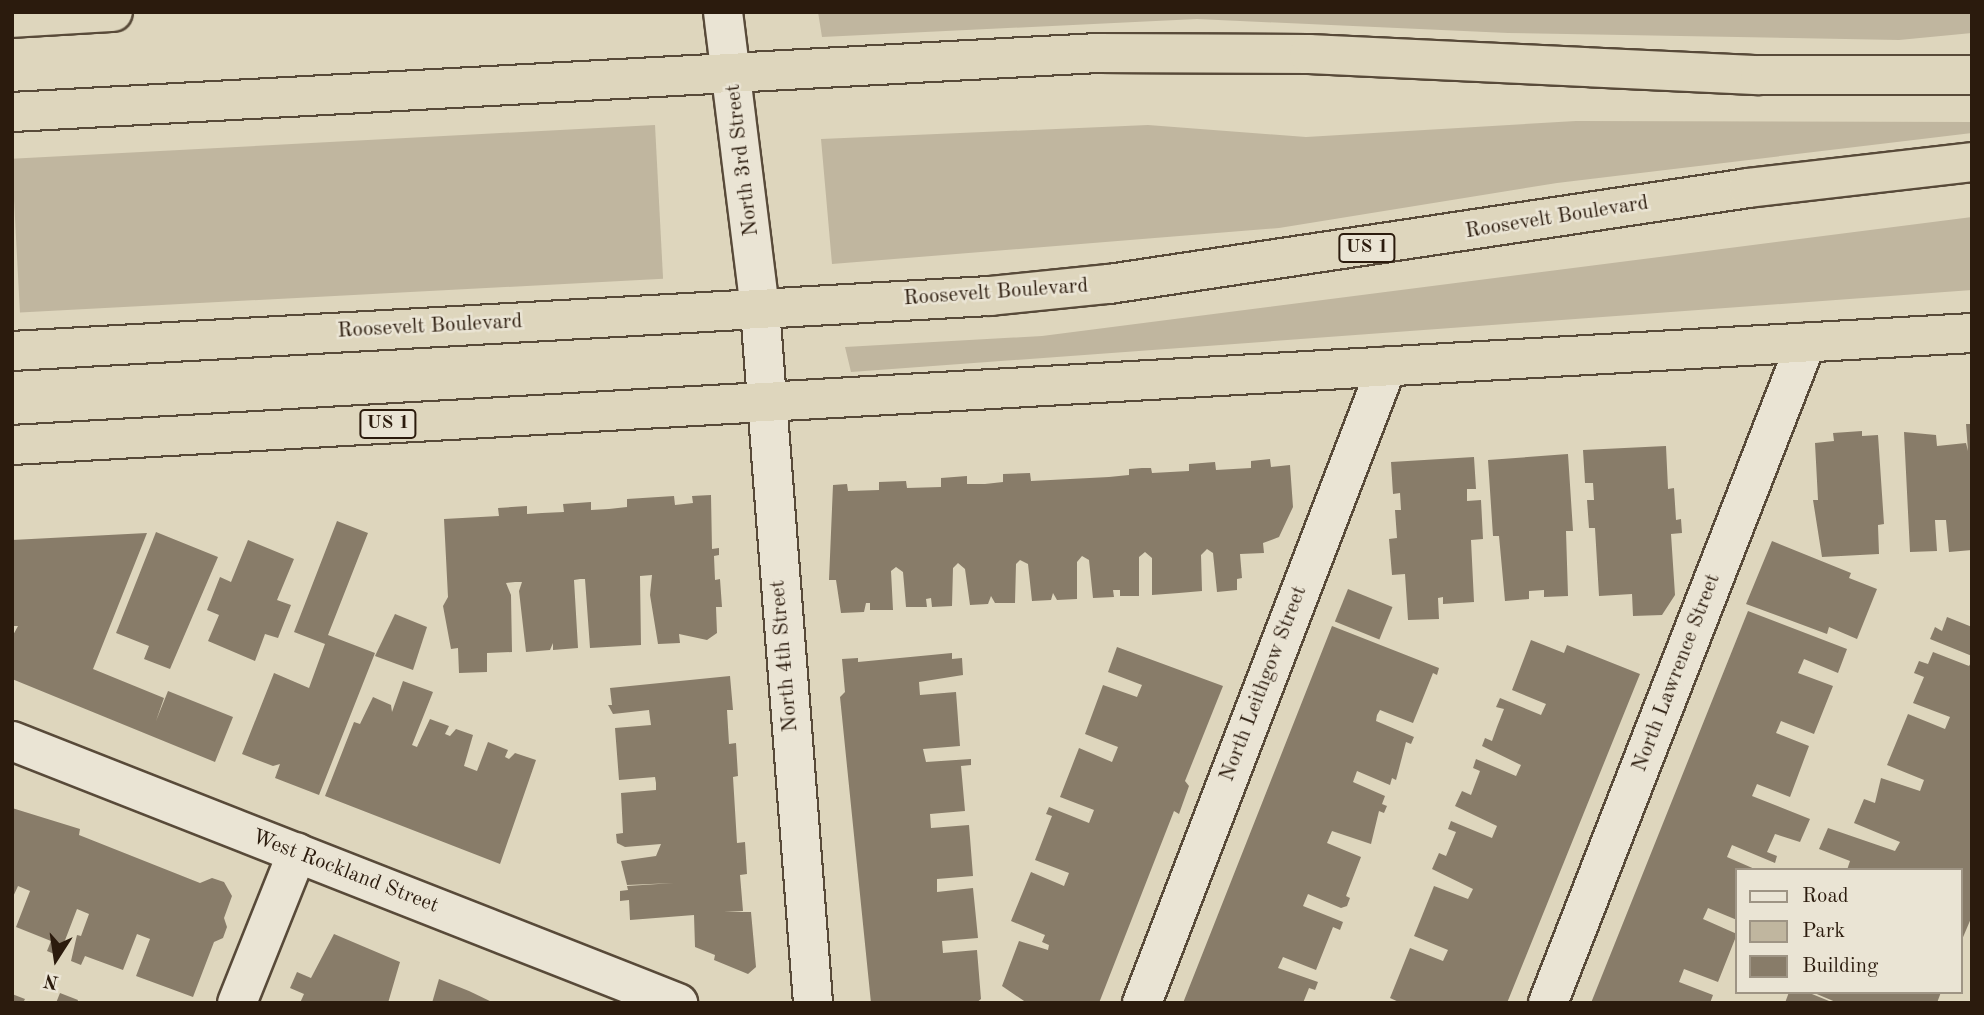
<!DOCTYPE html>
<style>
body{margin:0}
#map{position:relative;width:1984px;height:1015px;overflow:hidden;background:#ded6bd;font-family:"Old Standard TT",serif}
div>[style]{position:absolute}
.green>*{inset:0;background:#c0b69f;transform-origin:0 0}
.building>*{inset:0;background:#887c69;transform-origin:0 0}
.roads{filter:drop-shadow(2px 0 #584a39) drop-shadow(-2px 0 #584a39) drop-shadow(0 2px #584a39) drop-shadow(0 -2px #584a39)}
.minor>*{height:38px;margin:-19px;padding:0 19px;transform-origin:19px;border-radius:19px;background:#eae4d4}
.trunk>*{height:38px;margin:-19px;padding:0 19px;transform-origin:19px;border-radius:19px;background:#ded6bd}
span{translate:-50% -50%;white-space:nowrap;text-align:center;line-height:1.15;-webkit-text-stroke:5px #eae4d4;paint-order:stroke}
.shield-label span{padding:2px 5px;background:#eae4d4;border:2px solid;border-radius:5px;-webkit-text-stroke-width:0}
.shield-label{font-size:19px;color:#2b1b0d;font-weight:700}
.street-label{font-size:21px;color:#2b1b0d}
.frame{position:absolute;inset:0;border:14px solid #2b1b0d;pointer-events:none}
.legend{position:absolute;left:1735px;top:868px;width:228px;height:126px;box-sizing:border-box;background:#eae4d4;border:2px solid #9e9484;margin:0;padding:9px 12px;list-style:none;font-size:21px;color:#2b1b0d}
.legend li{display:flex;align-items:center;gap:14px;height:35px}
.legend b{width:35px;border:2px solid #9e9484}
.north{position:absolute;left:21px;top:924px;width:70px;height:70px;-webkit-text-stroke:5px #eae4d4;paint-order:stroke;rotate:192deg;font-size:19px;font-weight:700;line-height:28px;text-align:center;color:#2b1b0d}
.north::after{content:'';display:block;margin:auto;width:24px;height:32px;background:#2b1b0d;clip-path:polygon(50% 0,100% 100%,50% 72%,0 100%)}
</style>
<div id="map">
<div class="green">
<div style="clip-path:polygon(818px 12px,1972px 12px,1972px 33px,1899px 40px,1508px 33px,1197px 19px,822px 37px)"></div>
<div style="clip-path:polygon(1576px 121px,1972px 122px,1972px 133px,1557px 183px,1279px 228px,832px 264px,821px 139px,1148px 125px,1306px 137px)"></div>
<div style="left:655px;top:125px;width:154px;height:644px;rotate:87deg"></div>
<div style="clip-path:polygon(1972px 217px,1972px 290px,851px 372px,845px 347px,1042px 336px)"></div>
</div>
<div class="building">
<div style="clip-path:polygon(1966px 424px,1972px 424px,1972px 550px,1949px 552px,1946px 520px,1935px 520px,1937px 551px,1910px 552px,1904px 432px,1936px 435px,1937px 446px,1966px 443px,1968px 451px)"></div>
<div style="clip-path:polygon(1862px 431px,1862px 436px,1878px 435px,1884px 524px,1878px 525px,1879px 554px,1822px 557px,1813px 500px,1818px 500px,1815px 443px,1834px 441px,1833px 433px)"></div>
<div style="clip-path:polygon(1666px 446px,1668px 489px,1674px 488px,1676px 520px,1681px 519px,1682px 533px,1671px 534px,1675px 595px,1662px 615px,1633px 616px,1632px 594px,1599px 596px,1595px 528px,1589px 528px,1587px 500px,1594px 500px,1593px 483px,1585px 483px,1583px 450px)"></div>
<div style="clip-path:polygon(1568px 454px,1573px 531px,1566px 531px,1568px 596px,1544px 597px,1544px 590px,1529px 591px,1529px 599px,1505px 601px,1499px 536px,1493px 536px,1488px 460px)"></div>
<div style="clip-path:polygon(1474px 457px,1476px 489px,1467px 489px,1467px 501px,1481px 500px,1483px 539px,1471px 540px,1474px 602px,1443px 604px,1443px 597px,1438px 598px,1439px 619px,1408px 620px,1405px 574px,1392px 575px,1389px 539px,1397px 538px,1395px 510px,1401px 510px,1400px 493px,1393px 494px,1391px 462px)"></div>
<div style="clip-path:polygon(1270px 459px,1271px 467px,1290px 465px,1293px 507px,1279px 537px,1263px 543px,1264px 553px,1240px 554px,1242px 578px,1237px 579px,1237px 590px,1217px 592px,1213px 553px,1207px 549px,1201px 555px,1202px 591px,1179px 593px,1152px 595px,1152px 558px,1145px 552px,1139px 557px,1139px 596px,1120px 596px,1120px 590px,1113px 590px,1114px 597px,1093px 598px,1089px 560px,1082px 556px,1077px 562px,1077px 599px,1057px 600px,1053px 593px,1051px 600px,1032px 601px,1028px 564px,1020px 560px,1016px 564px,1015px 603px,995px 603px,991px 596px,988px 604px,970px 605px,965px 569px,958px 563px,953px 568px,952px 606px,932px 607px,931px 598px,926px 599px,927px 607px,906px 607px,903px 572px,896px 567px,891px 571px,893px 610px,870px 610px,870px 603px,866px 603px,864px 612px,841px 613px,836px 580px,829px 580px,833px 485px,847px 484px,848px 491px,879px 490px,879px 482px,906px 481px,907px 488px,941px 487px,941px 478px,967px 476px,967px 484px,985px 484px,1003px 482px,1003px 474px,1030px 473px,1031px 481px,1109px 477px,1129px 475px,1129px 469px,1142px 468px,1151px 468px,1152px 473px,1189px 471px,1189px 464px,1215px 462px,1216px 470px,1251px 468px,1251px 461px)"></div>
<div style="clip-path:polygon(711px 495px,712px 549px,719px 548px,719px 555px,714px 556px,715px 580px,720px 579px,722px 607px,716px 607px,717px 633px,707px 640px,679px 634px,680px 643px,658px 644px,650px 595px,652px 575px,640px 576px,641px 645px,590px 648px,585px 579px,580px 579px,574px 580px,578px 648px,553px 650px,553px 643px,550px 650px,526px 652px,519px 591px,522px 582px,515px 582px,506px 583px,511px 595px,512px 652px,487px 653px,487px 672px,459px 673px,458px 648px,451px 649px,443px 606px,448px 597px,444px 519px,499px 516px,498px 508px,527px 506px,527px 514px,542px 513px,564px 512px,563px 504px,591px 502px,591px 510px,609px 509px,627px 507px,627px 499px,674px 496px,675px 505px,693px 503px,692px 496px)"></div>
<div style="clip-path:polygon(337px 521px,368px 533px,328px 635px,375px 653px,319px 795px,275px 778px,280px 764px,273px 766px,242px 754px,274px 673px,309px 688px,325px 644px,294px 632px)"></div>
<div style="clip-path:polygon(156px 532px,218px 557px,170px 669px,144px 659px,149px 646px,116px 633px)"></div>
<div style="clip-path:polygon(147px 533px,93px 669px,164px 698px,156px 721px,168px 691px,233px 717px,215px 762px,12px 679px,12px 637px,18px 626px,12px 626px,12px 540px)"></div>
<div style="clip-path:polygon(248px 540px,294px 559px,277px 600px,291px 605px,278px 638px,265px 634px,255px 661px,208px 641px,219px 615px,207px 610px,220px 577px,231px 582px)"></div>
<div style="clip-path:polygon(1772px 541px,1851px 573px,1849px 578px,1877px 589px,1857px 639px,1829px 627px,1827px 634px,1746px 604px)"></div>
<div style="left:1348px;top:589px;width:48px;height:35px;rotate:22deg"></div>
<div style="clip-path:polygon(1748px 611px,1847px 649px,1838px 673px,1804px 659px,1798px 673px,1833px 686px,1814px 734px,1781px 721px,1776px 733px,1809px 746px,1790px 797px,1757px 784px,1752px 796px,1810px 819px,1800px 842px,1775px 834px,1767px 852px,1777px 856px,1775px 863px,1732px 845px,1727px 857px,1757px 870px,1737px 870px,1737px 920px,1708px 908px,1703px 919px,1737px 934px,1718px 982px,1684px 969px,1679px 982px,1713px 995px,1710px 1003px,1591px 1003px)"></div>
<div style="clip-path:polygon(395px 614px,427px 627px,413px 670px,375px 656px)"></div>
<div style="clip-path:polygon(1947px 617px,1972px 627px,1972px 656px,1930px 639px,1935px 627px,1942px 631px)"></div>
<div style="clip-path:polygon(1332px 626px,1439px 668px,1437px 675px,1433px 673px,1413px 723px,1380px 710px,1377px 715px,1376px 721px,1414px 737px,1411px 744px,1406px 742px,1396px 780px,1392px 778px,1390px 785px,1357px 771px,1353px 782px,1385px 796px,1382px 804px,1387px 806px,1384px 813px,1379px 811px,1371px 844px,1332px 831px,1327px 843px,1361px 857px,1346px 896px,1350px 898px,1347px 906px,1341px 908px,1308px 894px,1303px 906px,1343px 922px,1340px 930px,1333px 927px,1316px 970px,1283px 957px,1278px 968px,1318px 982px,1315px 990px,1309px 988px,1303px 1003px,1183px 1003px)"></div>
<div style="clip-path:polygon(1531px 640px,1564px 653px,1567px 645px,1640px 674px,1507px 1003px,1401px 1003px,1390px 998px,1410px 948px,1443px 961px,1448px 950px,1414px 936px,1434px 886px,1468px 899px,1473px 889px,1432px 869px,1439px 853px,1446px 856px,1456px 832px,1448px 829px,1451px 821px,1492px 838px,1497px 826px,1455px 806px,1462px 791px,1471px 795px,1480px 771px,1473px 768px,1476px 759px,1516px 776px,1521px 765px,1482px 746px,1485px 738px,1492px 741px,1497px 727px,1504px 709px,1496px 707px,1500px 698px,1541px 715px,1546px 704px,1512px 690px)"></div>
<div style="clip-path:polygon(1117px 647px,1223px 686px,1185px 781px,1189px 786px,1179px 814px,1174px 811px,1099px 1003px,1027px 1003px,1002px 986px,1019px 941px,1048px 950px,1049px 945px,1042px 942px,1045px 935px,1011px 921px,1031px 872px,1064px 886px,1069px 873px,1035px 860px,1052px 816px,1046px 814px,1049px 807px,1089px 823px,1094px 810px,1060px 797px,1079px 748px,1112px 762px,1118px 747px,1085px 734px,1103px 685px,1137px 697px,1142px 685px,1108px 672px)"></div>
<div style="clip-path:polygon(1933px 652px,1969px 666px,1972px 661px,1972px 916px,1961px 942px,1961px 870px,1847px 870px,1850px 861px,1819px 849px,1828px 828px,1895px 851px,1900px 842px,1854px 823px,1864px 799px,1875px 803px,1881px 778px,1920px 791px,1924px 780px,1887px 765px,1908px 714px,1945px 729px,1950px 717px,1913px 703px,1924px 677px,1914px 673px,1919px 661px,1928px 664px)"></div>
<div style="clip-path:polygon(952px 653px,952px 659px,962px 658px,963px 675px,919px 682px,920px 695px,956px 692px,960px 746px,923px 749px,926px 762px,971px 759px,971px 765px,961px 766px,965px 811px,930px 814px,931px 828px,969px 825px,973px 876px,937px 879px,937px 892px,973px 888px,978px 938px,942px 941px,943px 953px,977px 950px,981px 999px,976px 1003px,871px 1003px,840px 697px,845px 692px,842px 659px,858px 658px,858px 662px)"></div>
<div style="clip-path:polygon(730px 676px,733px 710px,727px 710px,729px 744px,736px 743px,738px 776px,733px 777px,737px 843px,745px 842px,747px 874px,740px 875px,743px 911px,724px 912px,751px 912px,756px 967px,748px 974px,714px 960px,715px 955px,695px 947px,694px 915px,630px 920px,629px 900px,620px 901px,620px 891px,628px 890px,627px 886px,674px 883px,627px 885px,621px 861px,656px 856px,661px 844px,625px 847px,617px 843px,616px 834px,623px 833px,621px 793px,656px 790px,656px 783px,655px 777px,619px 780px,615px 728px,651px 725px,650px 718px,649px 710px,613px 714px,608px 705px,612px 705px,610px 688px)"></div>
<div style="clip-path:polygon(403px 681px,433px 692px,412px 745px,417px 747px,430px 719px,449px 726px,445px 734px,450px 736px,456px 729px,473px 735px,464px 766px,477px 771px,488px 742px,508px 750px,505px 757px,509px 759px,515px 753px,536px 760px,500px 864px,325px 796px,354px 722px,360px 724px,373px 697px,391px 705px,392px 712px)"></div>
<div style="clip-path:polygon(12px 808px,80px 829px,79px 835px,200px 883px,212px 878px,224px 882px,232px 896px,224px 918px,227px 927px,223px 938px,214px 942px,193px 997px,136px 976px,150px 939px,137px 934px,123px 970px,85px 956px,81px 965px,71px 961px,77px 935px,81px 936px,89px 914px,77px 909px,59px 956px,47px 951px,51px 941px,16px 927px,30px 891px,18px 886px,12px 899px)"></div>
<div style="clip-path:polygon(334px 934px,400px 962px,388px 1003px,300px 1003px,304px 994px,290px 988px,297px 972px,311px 978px)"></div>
<div style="clip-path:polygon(439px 979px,469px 991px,494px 1003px,432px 1003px)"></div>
<div style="clip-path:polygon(1789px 992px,1807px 992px,1834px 1003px,1785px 1003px)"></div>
<div style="clip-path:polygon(1812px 992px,1941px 992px,1937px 1003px,1838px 1003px)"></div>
<div style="clip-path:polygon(60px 993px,78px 1000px,77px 1003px,56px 1003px)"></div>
<div style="clip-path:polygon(12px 994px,25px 999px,23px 1003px,12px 1003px)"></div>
</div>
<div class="roads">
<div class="minor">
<div style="left:723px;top:12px;width:299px;rotate:82.9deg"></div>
<div style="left:760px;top:309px;width:696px;rotate:85.63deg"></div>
<div style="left:12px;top:741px;width:716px;rotate:21.47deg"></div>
<div style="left:237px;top:1003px;width:162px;rotate:-68.2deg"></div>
<div style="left:1142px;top:1003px;width:682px;rotate:-68.96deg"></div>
<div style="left:1548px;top:1003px;width:709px;rotate:-68.65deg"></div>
</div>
<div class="trunk">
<div style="left:12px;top:18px;width:101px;rotate:-3.4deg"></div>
<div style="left:12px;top:112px;width:1088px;rotate:-3.11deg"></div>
<div style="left:1098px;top:53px;width:211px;rotate:0.3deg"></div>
<div style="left:1309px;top:54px;width:451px;rotate:2.7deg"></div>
<div style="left:1760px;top:75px;width:212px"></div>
<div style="left:12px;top:351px;width:980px;rotate:-3.22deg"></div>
<div style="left:990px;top:296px;width:120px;rotate:-5.8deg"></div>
<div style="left:1109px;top:284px;width:646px;rotate:-8.54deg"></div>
<div style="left:1748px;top:188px;width:226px;rotate:-6.6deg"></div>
<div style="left:12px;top:445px;width:1963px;rotate:-3.27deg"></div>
</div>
</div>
<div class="shield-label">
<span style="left:1367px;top:248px">US 1</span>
<span style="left:388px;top:424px">US 1</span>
</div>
<div class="street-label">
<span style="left:743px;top:160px;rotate:-97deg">North 3rd Street</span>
<span style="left:1557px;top:218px;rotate:-9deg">Roosevelt Boulevard</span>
<span style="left:996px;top:293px;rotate:-4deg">Roosevelt Boulevard</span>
<span style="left:430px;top:327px;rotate:-3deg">Roosevelt Boulevard</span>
<span style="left:785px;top:656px;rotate:-95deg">North 4th Street</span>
<span style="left:1677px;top:673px;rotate:-69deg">North Lawrence Street</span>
<span style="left:1264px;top:684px;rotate:-69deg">North Leithgow Street</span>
<span style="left:345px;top:872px;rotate:21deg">West Rockland Street</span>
</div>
<div class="frame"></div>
<ul class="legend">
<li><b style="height:9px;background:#eae4d4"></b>Road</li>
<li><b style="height:19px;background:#c0b69f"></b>Park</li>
<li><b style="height:19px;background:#887c69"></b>Building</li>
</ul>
<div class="north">N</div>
</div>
